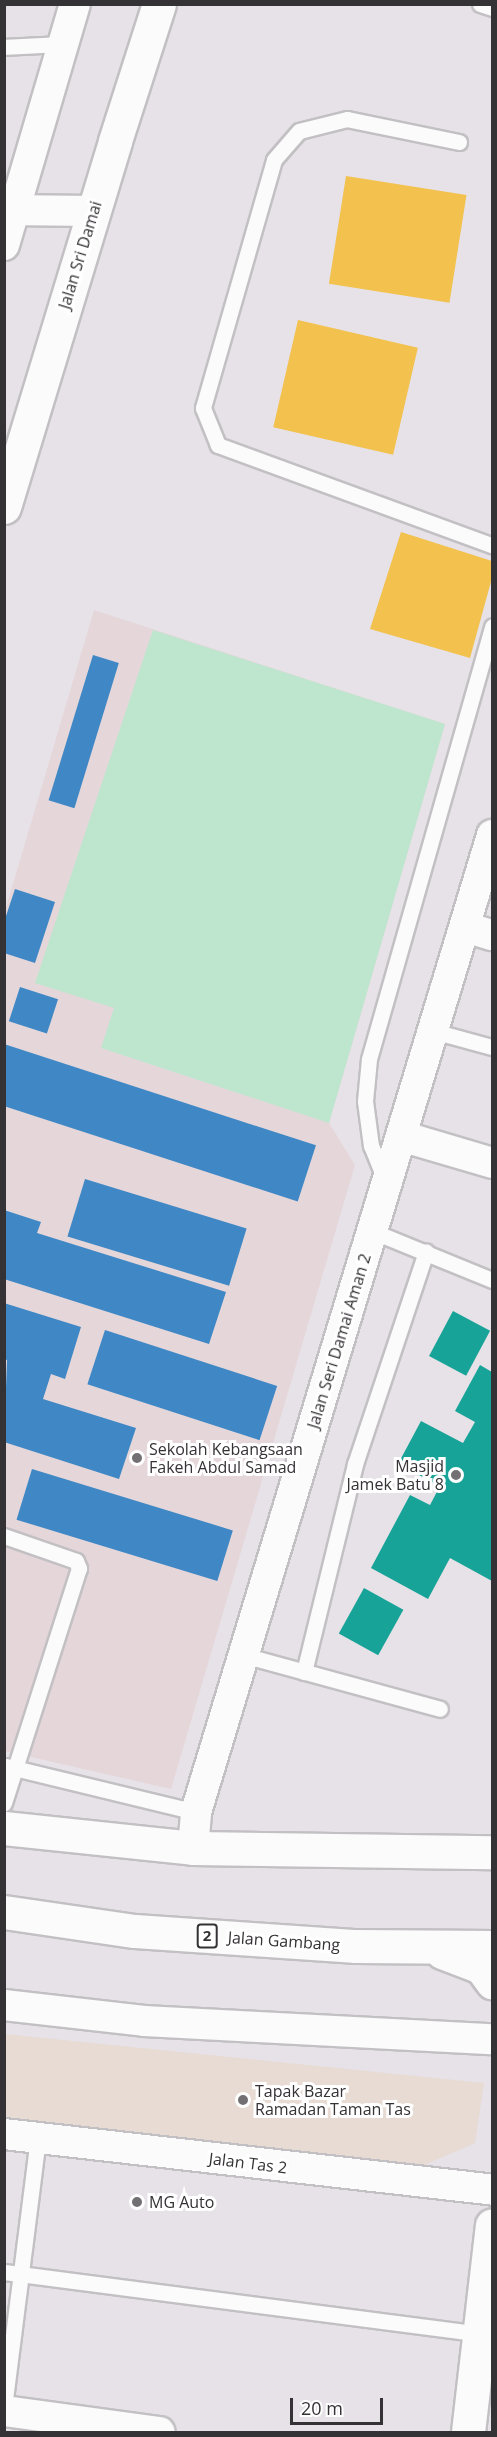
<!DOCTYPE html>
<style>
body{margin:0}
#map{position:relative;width:497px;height:2437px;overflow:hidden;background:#e6e2e7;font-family:"Open Sans",sans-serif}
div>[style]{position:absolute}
.commercial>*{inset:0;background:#e7dbd4}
.education>*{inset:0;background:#e5d6da}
.green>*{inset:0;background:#bee6ce}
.homes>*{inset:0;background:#f2c14e;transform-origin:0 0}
.schools>*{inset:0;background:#3f88c5;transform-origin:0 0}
.public>*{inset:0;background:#17a398;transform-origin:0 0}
.roads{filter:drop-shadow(2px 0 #c3c0c4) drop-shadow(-2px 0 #c3c0c4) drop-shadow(0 2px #c3c0c4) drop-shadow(0 -2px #c3c0c4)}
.lane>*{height:15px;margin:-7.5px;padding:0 7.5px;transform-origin:7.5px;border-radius:7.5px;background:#fbfbfb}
.street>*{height:30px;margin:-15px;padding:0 15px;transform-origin:15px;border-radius:15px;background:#fbfbfb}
.secondary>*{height:33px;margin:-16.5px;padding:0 16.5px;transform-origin:16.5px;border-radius:16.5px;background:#fbfbfb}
.highway>*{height:33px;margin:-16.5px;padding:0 16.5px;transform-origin:16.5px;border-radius:16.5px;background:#fbfbfb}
.dots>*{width:16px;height:16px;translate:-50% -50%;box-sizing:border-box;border:3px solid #fff;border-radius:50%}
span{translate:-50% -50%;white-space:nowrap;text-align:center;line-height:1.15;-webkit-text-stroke:6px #fff;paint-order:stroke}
.shield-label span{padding:2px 4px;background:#fff;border:2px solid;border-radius:4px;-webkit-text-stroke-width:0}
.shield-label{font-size:15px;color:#353235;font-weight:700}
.street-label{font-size:16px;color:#353235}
.poi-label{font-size:16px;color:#353235}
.left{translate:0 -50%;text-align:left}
.right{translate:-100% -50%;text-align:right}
.frame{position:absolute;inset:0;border:6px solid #353235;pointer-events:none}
.scale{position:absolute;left:290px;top:2398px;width:93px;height:27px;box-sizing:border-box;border:3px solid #353235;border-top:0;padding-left:8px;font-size:18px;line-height:21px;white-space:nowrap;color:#353235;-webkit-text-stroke:4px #fff;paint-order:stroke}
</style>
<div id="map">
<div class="commercial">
<div style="clip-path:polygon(5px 2034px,484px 2083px,475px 2143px,420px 2167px,5px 2117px)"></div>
</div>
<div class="education">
<div style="clip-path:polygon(94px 610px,445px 724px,329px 1123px,355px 1165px,171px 1789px,5px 1751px,5px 911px)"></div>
</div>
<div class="green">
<div style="clip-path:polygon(153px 630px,445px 724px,329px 1123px,101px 1048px,114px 1008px,35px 983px)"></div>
</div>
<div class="homes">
<div style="left:346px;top:176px;width:122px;height:109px;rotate:9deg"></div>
<div style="left:298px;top:320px;width:123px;height:110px;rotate:13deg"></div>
<div style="clip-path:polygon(401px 532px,492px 561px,492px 578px,470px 658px,370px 629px)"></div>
</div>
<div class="schools">
<div style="left:93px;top:655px;width:27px;height:152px;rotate:17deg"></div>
<div style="clip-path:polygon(15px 889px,55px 902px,35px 963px,4px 953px,4px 922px)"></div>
<div style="left:20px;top:987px;width:40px;height:36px;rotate:18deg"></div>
<div style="left:4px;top:1044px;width:328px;height:59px;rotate:18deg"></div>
<div style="left:85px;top:1179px;width:169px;height:60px;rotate:17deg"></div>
<div style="clip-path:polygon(4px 1210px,41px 1222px,37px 1233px,226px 1292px,209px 1344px,4px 1279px)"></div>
<div style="clip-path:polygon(4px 1303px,81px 1327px,65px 1379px,51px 1374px,43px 1399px,136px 1428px,119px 1479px,4px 1442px,7px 1360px,4px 1359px)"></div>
<div style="left:105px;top:1330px;width:181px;height:57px;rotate:18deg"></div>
<div style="left:32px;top:1469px;width:210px;height:53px;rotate:17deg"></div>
</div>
<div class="public">
<div style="left:453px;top:1311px;width:42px;height:51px;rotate:28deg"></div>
<div style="clip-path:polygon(480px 1365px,492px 1372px,492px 1581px,450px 1558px,428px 1599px,371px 1568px,410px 1495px,430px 1505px,440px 1486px,398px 1464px,421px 1421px,463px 1443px,475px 1422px,455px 1411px)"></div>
<div style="left:364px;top:1588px;width:45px;height:52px;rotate:29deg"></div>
</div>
<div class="roads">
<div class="lane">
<div style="left:480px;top:4px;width:13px;rotate:18deg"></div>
<div style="left:4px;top:47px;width:60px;rotate:-2.9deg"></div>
<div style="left:459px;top:142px;width:114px;rotate:-168.4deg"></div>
<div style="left:347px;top:119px;width:49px;rotate:166deg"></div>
<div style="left:299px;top:131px;width:38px;rotate:131deg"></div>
<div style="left:274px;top:160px;width:258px;rotate:106deg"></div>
<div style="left:203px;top:408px;width:40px;rotate:68deg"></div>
<div style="left:218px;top:445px;width:292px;rotate:20.1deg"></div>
<div style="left:433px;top:1031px;width:61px;rotate:15.2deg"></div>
<div style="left:385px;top:1180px;width:37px;rotate:-112deg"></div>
<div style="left:371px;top:1146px;width:45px;rotate:-97.6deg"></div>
<div style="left:365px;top:1101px;width:42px;rotate:-84.6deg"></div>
<div style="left:369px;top:1059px;width:450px;rotate:-74.1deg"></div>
<div style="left:372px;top:1231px;width:130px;rotate:22.2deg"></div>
<div style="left:4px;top:1536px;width:76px;rotate:19.1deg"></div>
<div style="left:76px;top:1561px;width:8px;rotate:67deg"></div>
<div style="left:79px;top:1568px;width:247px;rotate:107.7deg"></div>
<div style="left:243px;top:1655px;width:204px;rotate:15.3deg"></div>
<div style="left:304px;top:1672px;width:214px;rotate:-76.2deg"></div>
<div style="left:355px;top:1464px;width:224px;rotate:-71.5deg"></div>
<div style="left:6px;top:1766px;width:195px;rotate:13.6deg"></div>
<div style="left:4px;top:2272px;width:479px;rotate:7.4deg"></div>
<div style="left:4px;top:2407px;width:270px;rotate:-82.8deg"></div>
</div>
<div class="street">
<div style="left:4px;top:210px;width:90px;rotate:0.6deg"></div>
<div style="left:4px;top:245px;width:251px;rotate:-73.6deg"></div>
<div style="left:465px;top:927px;width:28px;rotate:17deg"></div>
<div style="left:401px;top:1136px;width:95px;rotate:16.5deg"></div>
<div style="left:193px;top:1848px;width:36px;rotate:-85deg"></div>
<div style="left:196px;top:1812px;width:1021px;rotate:-73.14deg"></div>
<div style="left:4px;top:2005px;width:141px;rotate:6.5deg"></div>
<div style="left:144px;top:2021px;width:348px;rotate:3deg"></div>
<div style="left:4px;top:2134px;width:491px;rotate:6.5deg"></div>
<div style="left:4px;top:2411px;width:157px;rotate:7.7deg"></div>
</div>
<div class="secondary">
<div style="left:4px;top:507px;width:382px;rotate:-73.1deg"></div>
<div style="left:115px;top:141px;width:144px;rotate:-72.2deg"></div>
<div style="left:468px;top:2432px;width:208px;rotate:-83.4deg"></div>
</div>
<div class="highway">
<div style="left:4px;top:1828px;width:190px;rotate:6deg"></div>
<div style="left:193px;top:1848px;width:299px;rotate:0.8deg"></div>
<div style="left:4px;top:1912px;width:132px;rotate:8.3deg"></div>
<div style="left:135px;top:1931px;width:222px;rotate:3.9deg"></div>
<div style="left:356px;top:1946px;width:136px;rotate:0.4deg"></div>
<div style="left:442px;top:1952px;width:42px;rotate:21deg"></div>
<div style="left:481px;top:1967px;width:19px;rotate:54deg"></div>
</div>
</div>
<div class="dots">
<div style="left:137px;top:1458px;background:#737073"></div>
<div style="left:456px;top:1475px;background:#737073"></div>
<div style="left:243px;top:2100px;background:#737073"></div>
<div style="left:137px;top:2202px;background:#737073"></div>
</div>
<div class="shield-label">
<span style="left:207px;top:1936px">2</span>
</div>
<div class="street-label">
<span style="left:80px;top:255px;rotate:-73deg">Jalan Sri Damai</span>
<span style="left:339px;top:1341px;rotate:-73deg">Jalan Seri Damai Aman 2</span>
<span style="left:284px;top:1941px;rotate:4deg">Jalan Gambang</span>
<span style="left:248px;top:2163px;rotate:7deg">Jalan Tas 2</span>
</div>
<div class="poi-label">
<span class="left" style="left:149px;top:1458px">Sekolah Kebangsaan<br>Fakeh Abdul Samad</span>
<span class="right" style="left:444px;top:1475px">Masjid<br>Jamek Batu 8</span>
<span class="left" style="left:255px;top:2100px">Tapak Bazar<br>Ramadan Taman Tas</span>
<span class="left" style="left:149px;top:2202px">MG Auto</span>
</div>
<div class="frame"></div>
<div class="scale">20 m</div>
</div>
